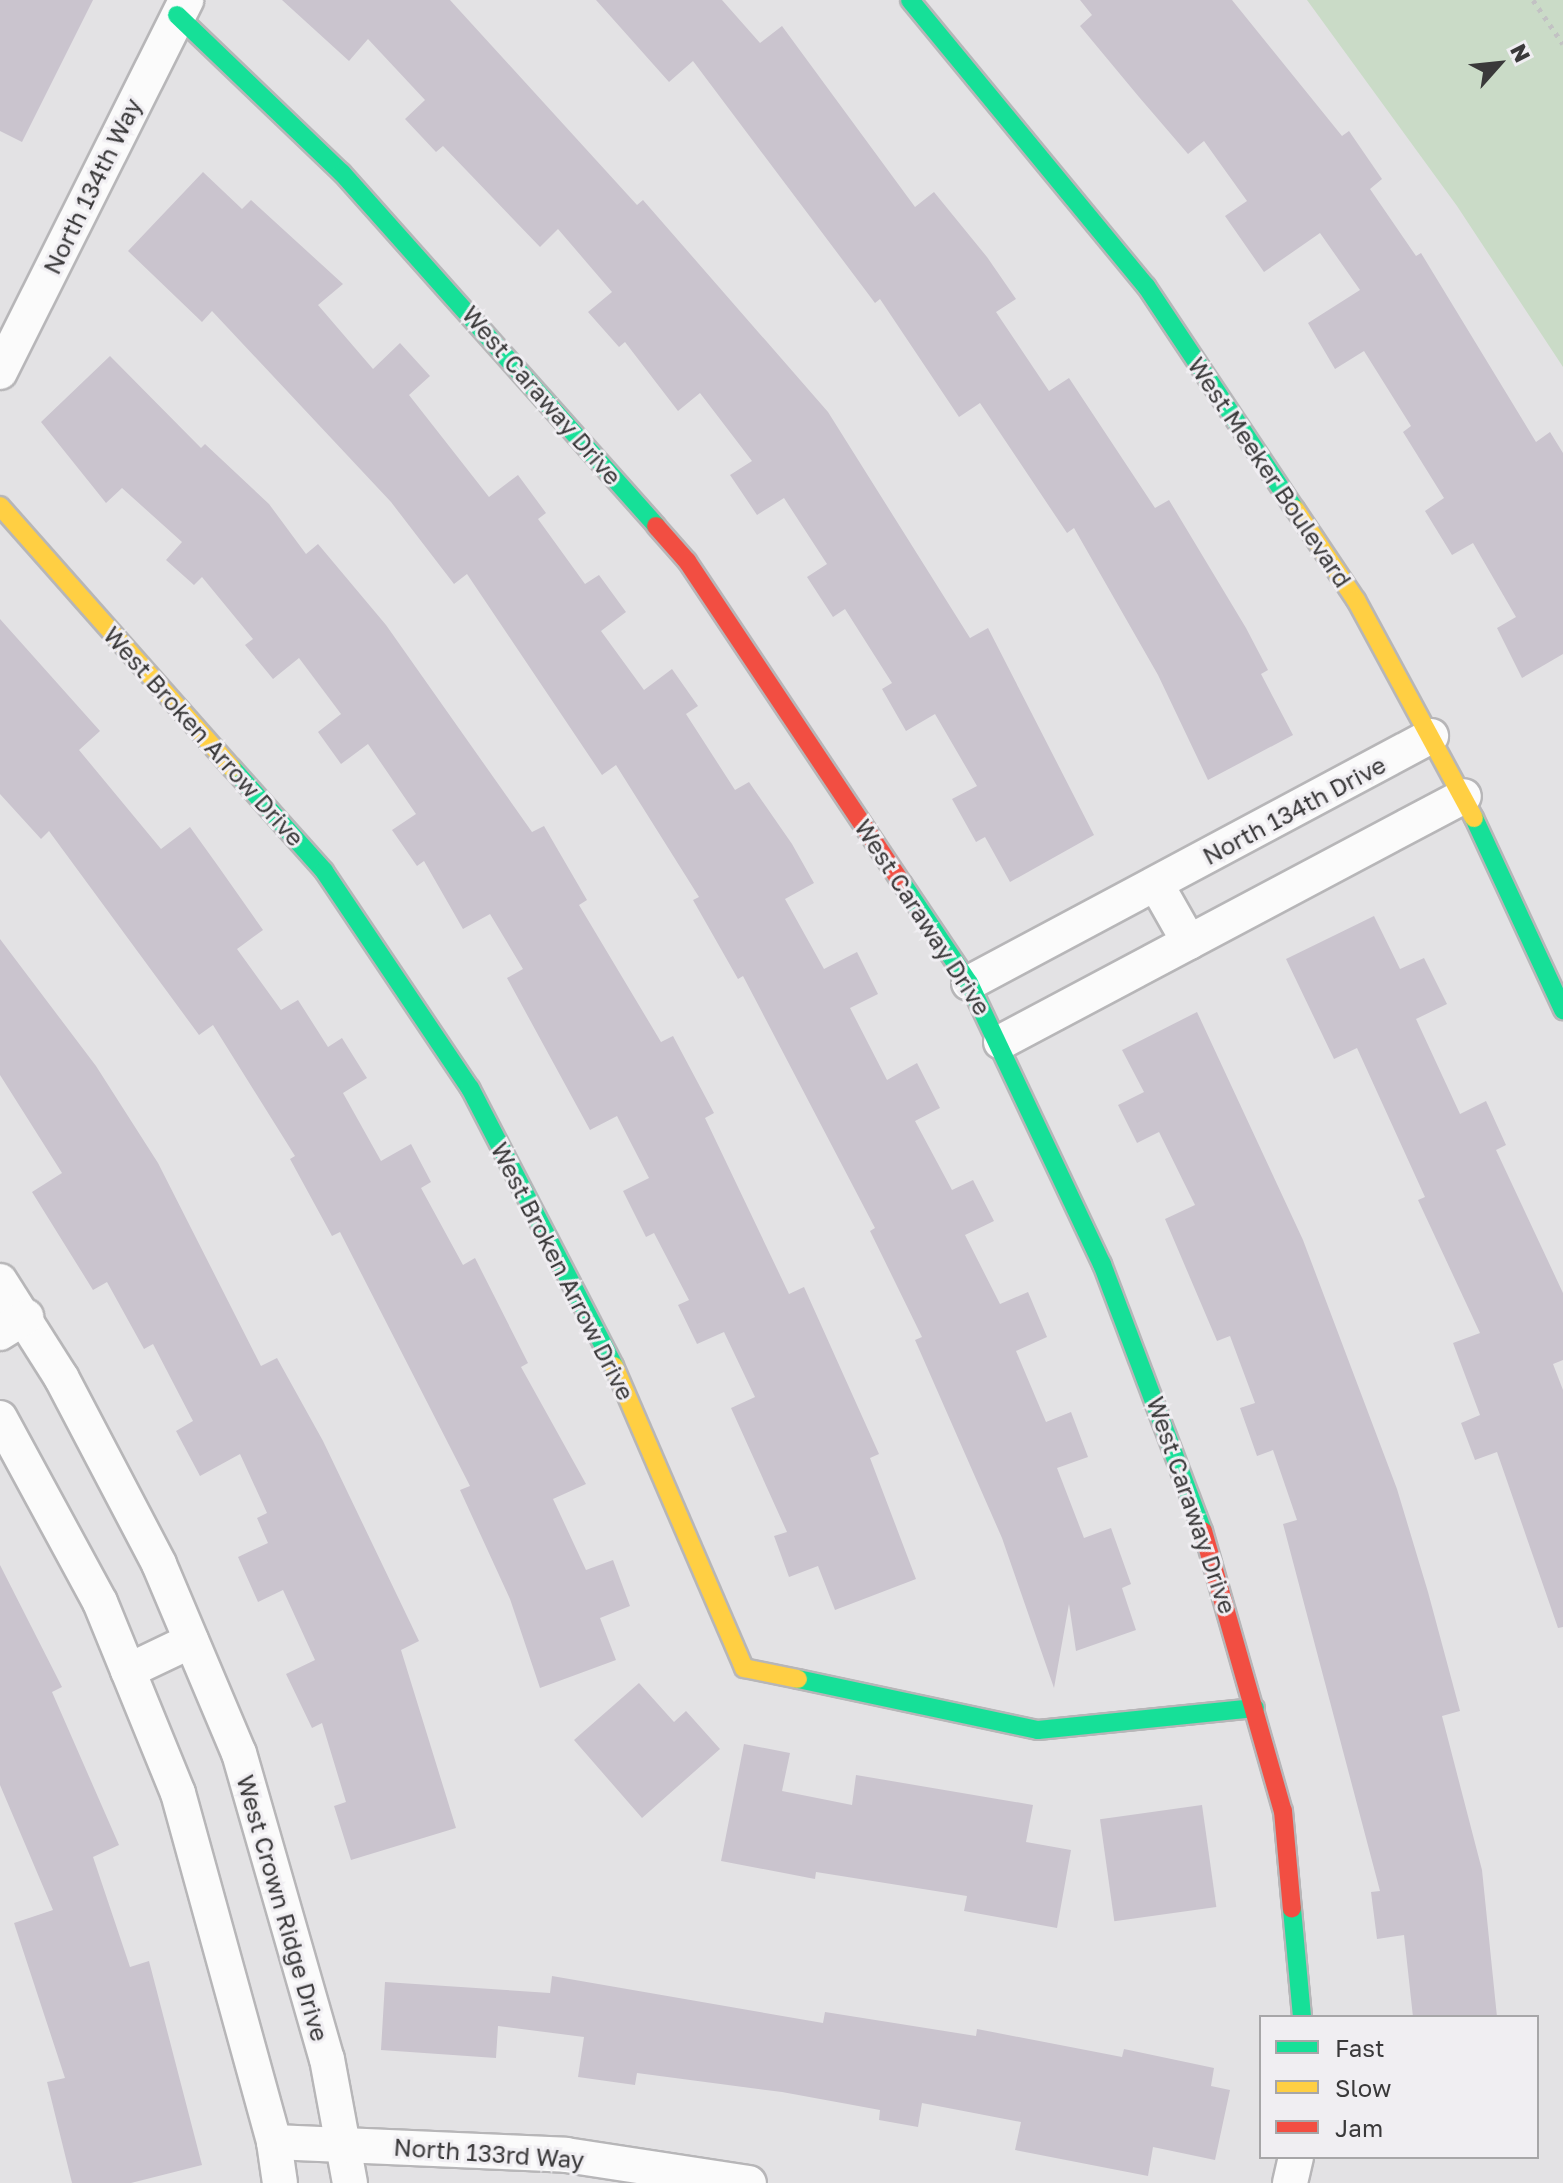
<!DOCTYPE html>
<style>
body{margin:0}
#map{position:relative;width:1563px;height:2183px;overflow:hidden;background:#e3e2e4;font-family:"Golos Text",sans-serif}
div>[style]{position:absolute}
.green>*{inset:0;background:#cadbc7}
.building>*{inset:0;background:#cac4ce;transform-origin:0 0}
.path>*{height:5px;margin-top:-2.5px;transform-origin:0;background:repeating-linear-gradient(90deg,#c2c2c3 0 4px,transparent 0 10px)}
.roads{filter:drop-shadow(2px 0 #b7b6b8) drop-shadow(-2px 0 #b7b6b8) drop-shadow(0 2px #b7b6b8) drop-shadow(0 -2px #b7b6b8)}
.street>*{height:34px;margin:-17px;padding:0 17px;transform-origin:17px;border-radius:17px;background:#fbfbfb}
.fast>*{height:18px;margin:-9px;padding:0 9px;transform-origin:9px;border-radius:9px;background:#16e098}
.slow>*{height:18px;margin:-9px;padding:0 9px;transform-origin:9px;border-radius:9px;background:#ffcf43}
.jam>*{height:18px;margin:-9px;padding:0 9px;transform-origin:9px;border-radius:9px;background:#f24e42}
span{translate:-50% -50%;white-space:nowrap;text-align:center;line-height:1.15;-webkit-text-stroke:6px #f0eef2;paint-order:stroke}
.street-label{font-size:24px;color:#3a393a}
.legend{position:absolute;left:1259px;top:2015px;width:280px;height:144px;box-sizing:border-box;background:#f0eef2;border:2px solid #a7a6a8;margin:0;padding:10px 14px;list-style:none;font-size:24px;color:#3a393a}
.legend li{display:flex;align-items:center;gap:16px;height:40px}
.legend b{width:40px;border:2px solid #a7a6a8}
.north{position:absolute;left:1459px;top:24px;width:80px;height:80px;-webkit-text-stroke:6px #f0eef2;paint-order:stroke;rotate:63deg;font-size:22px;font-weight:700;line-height:32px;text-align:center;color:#3a393a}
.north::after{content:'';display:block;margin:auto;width:28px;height:36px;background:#3a393a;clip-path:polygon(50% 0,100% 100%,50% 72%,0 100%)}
</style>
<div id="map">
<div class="green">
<div style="clip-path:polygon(1307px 0,1563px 0,1563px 367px,1457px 206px)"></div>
</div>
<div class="building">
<div style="clip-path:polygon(0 0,93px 0,22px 142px,0 131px)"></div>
<div style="clip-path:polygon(282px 0,450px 0,637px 205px,643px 200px,828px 412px,970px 638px,988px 628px,1094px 835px,1010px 882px,985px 837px,976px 842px,952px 799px,977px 786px,935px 714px,906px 731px,882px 689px,892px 683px,845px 609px,833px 617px,807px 577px,827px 564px,784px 498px,757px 515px,730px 475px,752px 461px,700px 393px,678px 411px,625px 342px,619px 347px,588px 312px,612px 292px,558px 229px,540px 247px,443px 146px,436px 152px,405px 119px,425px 100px,368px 39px,349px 61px)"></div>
<div style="clip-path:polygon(596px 0,722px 0,760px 43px,782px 26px,915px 207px,934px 192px,987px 257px,1016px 299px,996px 312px,1049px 391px,1069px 378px,1155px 508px,1169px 500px,1246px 628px,1268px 670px,1261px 674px,1293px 735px,1208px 780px,1158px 675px,1074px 528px,1067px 533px,980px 403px,959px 417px,880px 299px,875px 303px,693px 61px,669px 82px)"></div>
<div style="clip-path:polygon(1080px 0,1232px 0,1342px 136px,1349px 131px,1382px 179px,1370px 189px,1416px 256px,1421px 253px,1536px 442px,1550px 432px,1563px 453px,1563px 654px,1522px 678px,1497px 628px,1516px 617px,1473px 543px,1452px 555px,1425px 511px,1444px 498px,1403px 432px,1411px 426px,1364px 351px,1335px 369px,1308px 323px,1360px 290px,1320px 233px,1264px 272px,1225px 216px,1247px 201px,1204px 141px,1188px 154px,1139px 97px,1080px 26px,1092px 15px)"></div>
<div style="clip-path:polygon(203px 172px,242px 209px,251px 200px,343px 284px,318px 305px,373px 369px,400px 343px,430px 376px,409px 395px,489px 497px,518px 475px,546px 513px,538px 519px,585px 584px,599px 575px,626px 612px,601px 631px,644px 690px,672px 669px,698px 706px,686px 714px,735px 790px,749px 782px,792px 844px,814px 883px,785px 899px,824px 969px,857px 952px,878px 994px,850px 1008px,887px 1080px,917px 1063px,940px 1108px,915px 1121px,952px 1190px,973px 1180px,994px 1221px,965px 1235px,1000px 1304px,1028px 1292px,1047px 1337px,1016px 1351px,1046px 1422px,1071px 1412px,1088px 1457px,1057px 1468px,1084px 1538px,1111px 1528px,1131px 1584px,1122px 1588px,1136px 1630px,1076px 1651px,1069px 1604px,1054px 1688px,1002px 1538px,915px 1340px,922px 1337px,870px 1231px,875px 1228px,743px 976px,738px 979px,693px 900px,699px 897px,616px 765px,602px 775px,467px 574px,454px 584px,391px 502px,212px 311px,202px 322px,128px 251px)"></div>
<div style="clip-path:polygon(110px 356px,201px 448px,205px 444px,269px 504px,306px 554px,318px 544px,386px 625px,532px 832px,544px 826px,587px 900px,579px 905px,661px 1042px,673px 1036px,714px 1113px,705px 1118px,789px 1294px,804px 1287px,879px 1454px,870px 1458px,916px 1579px,835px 1610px,818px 1566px,789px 1577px,774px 1536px,787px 1532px,731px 1408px,755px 1397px,724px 1332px,697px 1344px,678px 1305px,689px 1300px,654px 1233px,646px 1237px,623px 1191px,649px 1178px,617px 1116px,590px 1130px,507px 978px,523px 969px,490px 914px,463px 929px,424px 861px,417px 866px,392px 830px,416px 814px,368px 744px,341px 764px,318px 732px,341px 714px,299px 658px,273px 679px,245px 645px,253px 639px,202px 577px,194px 585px,166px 560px,182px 542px,122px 488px,106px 503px,41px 422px)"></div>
<div style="clip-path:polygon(0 619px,100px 731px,79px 750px,161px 849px,190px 827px,218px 866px,263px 930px,237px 949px,281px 1010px,298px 1000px,328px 1047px,342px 1038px,367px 1078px,343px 1093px,381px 1161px,411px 1144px,431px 1182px,421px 1188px,463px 1265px,475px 1258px,528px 1363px,521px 1367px,586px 1484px,553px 1499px,586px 1570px,613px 1560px,630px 1606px,600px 1618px,616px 1660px,540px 1688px,510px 1599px,460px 1490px,470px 1486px,340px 1232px,332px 1236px,290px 1159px,295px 1156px,213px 1025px,199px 1035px,49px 831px,41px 839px,0 794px)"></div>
<div style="clip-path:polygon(1374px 916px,1400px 969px,1424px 958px,1447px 1004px,1416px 1019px,1460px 1114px,1486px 1101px,1506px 1145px,1496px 1150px,1563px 1293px,1563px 1360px,1553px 1364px,1563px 1390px,1563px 1627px,1558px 1628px,1497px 1452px,1475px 1460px,1461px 1423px,1480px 1415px,1453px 1343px,1480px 1333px,1418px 1200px,1425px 1197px,1357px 1048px,1334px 1059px,1286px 959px)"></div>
<div style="clip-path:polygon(0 939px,96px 1066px,158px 1163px,261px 1366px,277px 1358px,323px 1441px,419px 1641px,401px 1650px,456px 1828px,351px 1860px,334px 1806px,346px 1802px,322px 1723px,312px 1728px,286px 1674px,315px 1660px,283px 1590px,258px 1602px,238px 1557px,268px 1543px,257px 1518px,267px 1513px,240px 1454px,200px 1476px,176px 1431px,193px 1421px,153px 1344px,144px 1349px,107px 1282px,93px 1290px,32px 1192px,62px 1173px,0 1075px)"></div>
<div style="clip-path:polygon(1197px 1012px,1303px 1240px,1397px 1489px,1428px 1592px,1460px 1711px,1442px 1716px,1482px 1870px,1497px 2017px,1413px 2017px,1404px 1935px,1377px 1939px,1371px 1892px,1380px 1891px,1283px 1524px,1297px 1520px,1273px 1450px,1257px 1456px,1240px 1408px,1255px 1403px,1230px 1336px,1217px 1341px,1165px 1219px,1195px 1205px,1159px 1132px,1137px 1143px,1118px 1105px,1144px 1092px,1122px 1050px)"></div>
<div style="clip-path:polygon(0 1565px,62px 1687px,52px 1692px,119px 1845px,93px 1857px,130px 1967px,149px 1961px,202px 2165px,131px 2183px,72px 2183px,47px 2082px,65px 2078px,14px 1923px,53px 1910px,0 1785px)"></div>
<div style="clip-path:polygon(639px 1683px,674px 1722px,686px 1711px,720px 1749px,642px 1818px,574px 1740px)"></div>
<div style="clip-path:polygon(744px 1744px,790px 1753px,782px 1791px,852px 1805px,856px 1775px,1033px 1805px,1026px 1842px,1071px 1850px,1057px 1928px,964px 1911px,967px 1896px,816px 1872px,815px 1879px,721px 1861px)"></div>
<div style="left:1202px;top:1805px;width:103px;height:103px;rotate:82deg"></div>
<div style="clip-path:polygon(552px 1976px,823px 2023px,825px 2012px,976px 2036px,977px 2029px,1122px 2057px,1124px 2049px,1214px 2068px,1211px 2086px,1230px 2090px,1215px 2160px,1153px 2147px,1148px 2176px,1015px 2150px,1021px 2122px,922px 2103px,918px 2127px,879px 2120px,880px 2110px,782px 2092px,637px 2073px,635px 2085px,578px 2077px,584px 2037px,498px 2026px,496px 2058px,381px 2050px,385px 1982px,550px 1993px)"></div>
</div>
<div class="path">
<div style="left:1533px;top:0;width:53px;rotate:55.7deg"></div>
</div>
<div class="roads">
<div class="street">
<div style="left:0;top:372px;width:416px;rotate:-63.4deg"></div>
<div style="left:1156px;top:884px;width:67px;rotate:60.4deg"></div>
<div style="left:969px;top:983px;width:524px;rotate:-28.13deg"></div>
<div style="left:1001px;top:1042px;width:524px;rotate:-27.98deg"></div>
<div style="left:0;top:1281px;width:114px;rotate:57.6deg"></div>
<div style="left:61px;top:1377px;width:211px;rotate:62.3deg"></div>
<div style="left:159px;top:1564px;width:205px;rotate:67.1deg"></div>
<div style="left:239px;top:1753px;width:318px;rotate:74deg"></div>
<div style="left:327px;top:2059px;width:126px;rotate:79.5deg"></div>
<div style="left:0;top:1333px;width:31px;rotate:-32deg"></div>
<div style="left:0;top:1418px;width:209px;rotate:61.5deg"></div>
<div style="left:100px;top:1602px;width:206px;rotate:67.8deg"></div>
<div style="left:178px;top:1793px;width:362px;rotate:74.6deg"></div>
<div style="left:274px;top:2142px;width:41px;rotate:81.7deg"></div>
<div style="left:128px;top:1671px;width:70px;rotate:-25.5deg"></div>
<div style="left:274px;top:2142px;width:292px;rotate:2.5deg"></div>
<div style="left:566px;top:2155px;width:185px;rotate:8.7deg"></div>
<div style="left:1290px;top:2183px;width:27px;rotate:-77deg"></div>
</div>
<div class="fast">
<div style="left:910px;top:0;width:371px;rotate:50.5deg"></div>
<div style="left:1146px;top:286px;width:268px;rotate:56.3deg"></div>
<div style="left:177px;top:15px;width:228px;rotate:43.8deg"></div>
<div style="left:342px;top:173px;width:472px;rotate:48.3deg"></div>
<div style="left:232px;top:768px;width:138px;rotate:48.2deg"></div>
<div style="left:324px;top:871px;width:262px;rotate:56.1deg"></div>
<div style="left:470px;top:1088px;width:313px;rotate:62.6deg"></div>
<div style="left:1474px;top:818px;width:212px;rotate:65.1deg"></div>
<div style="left:902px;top:883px;width:120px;rotate:56.2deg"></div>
<div style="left:969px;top:983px;width:311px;rotate:64.7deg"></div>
<div style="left:1102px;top:1264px;width:285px;rotate:69.3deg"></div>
<div style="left:798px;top:1679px;width:245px;rotate:12deg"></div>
<div style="left:1038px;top:1730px;width:218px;rotate:-5.8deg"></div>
<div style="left:1292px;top:1909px;width:108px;rotate:84.7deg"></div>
</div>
<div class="slow">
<div style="left:0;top:506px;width:350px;rotate:48.5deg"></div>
<div style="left:1295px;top:509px;width:110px;rotate:56.2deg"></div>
<div style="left:1356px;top:600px;width:248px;rotate:61.6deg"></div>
<div style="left:614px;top:1366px;width:329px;rotate:66.7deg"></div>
<div style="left:744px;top:1668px;width:55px;rotate:11.5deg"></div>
</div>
<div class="jam">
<div style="left:656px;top:526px;width:47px;rotate:48.5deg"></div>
<div style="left:687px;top:561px;width:387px;rotate:56.3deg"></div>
<div style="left:1203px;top:1531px;width:291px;rotate:74.1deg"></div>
<div style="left:1283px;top:1811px;width:98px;rotate:84.8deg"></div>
</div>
</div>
<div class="street-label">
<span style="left:92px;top:186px;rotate:-64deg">North 134th Way</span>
<span style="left:542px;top:395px;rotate:49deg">West Caraway Drive</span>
<span style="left:1270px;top:472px;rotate:56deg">West Meeker Boulevard</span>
<span style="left:204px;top:736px;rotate:48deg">West Broken Arrow Drive</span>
<span style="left:1294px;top:810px;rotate:-28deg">North 134th Drive</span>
<span style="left:923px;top:917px;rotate:57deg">West Caraway Drive</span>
<span style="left:563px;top:1271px;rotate:63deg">West Broken Arrow Drive</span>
<span style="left:1192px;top:1505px;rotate:71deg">West Caraway Drive</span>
<span style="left:283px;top:1908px;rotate:74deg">West Crown Ridge Drive</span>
<span style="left:489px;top:2153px;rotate:4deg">North 133rd Way</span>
</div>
<ul class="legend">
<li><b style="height:10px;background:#16e098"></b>Fast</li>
<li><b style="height:10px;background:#ffcf43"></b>Slow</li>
<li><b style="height:10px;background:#f24e42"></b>Jam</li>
</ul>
<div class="north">N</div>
</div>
